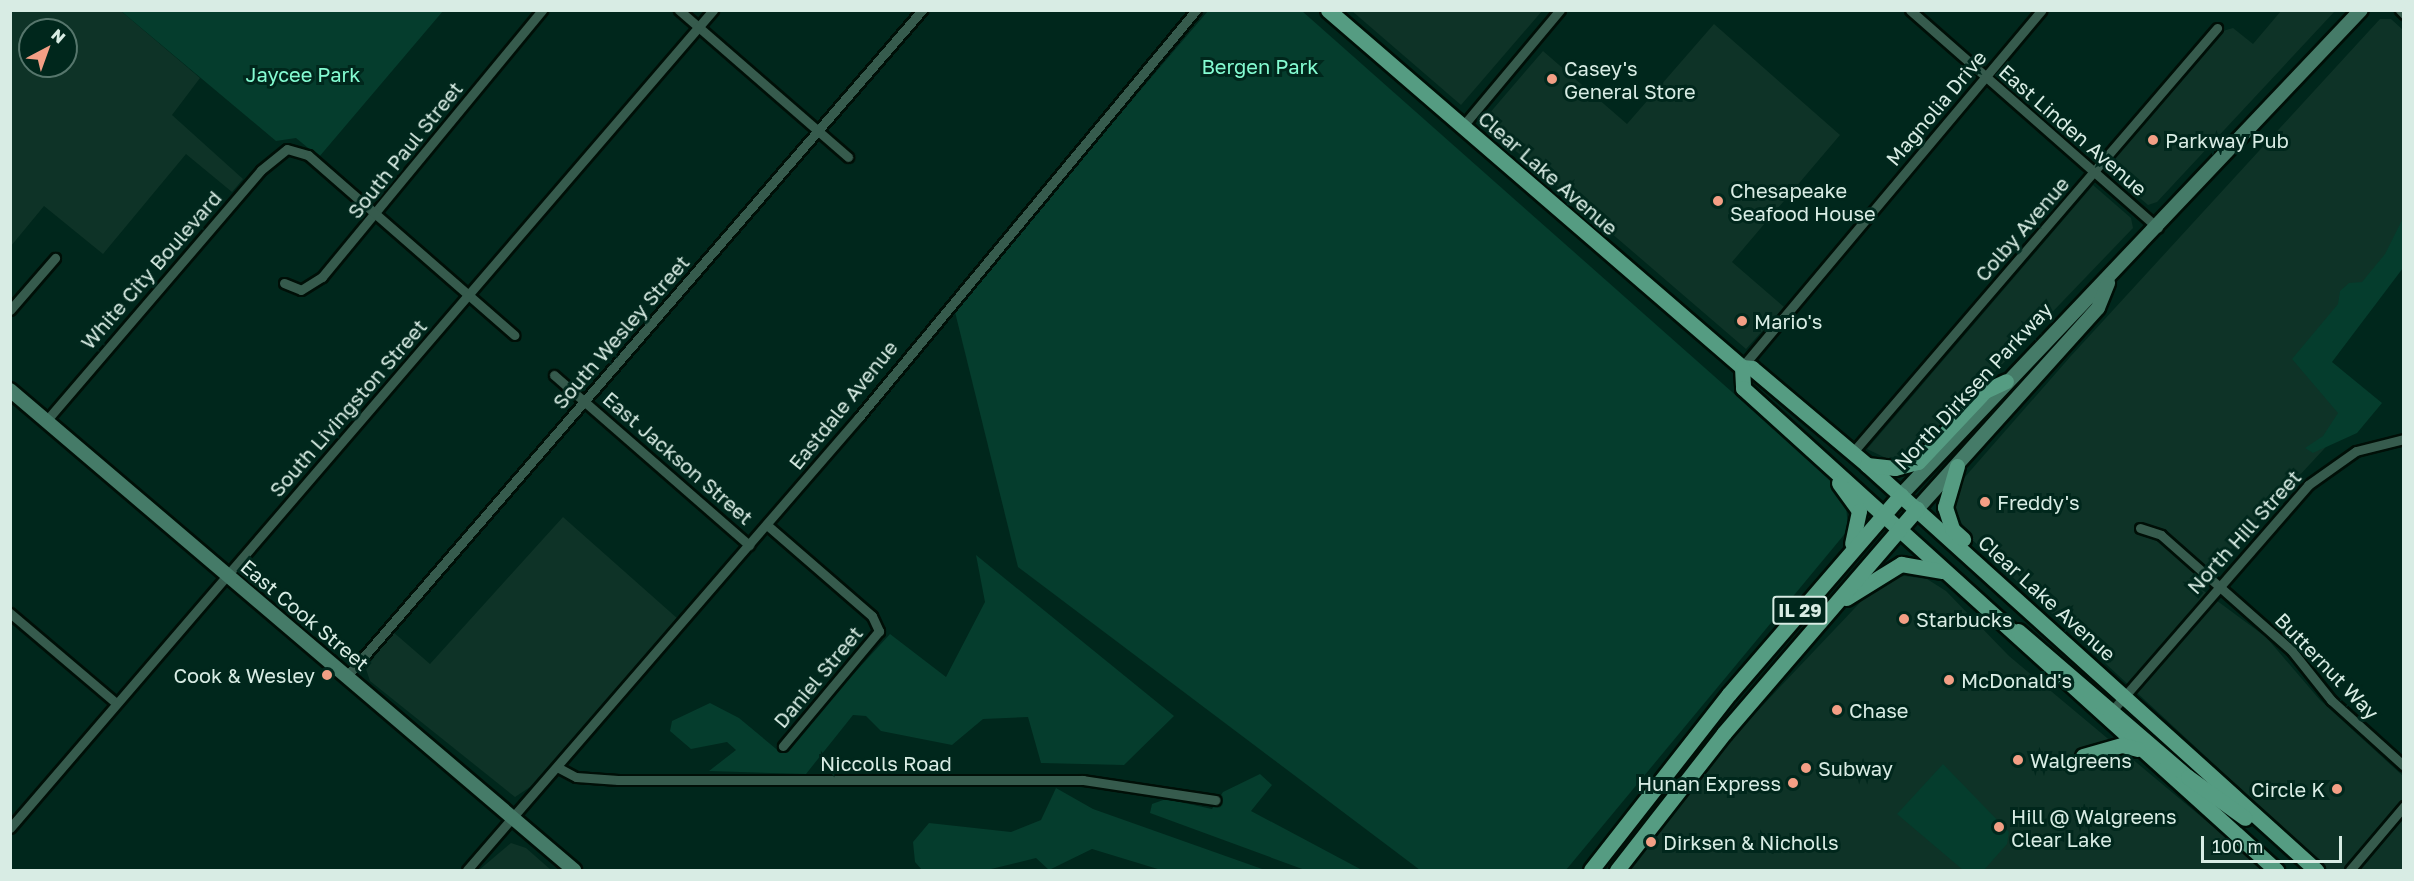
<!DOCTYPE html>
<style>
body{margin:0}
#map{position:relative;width:2414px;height:881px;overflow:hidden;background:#00271c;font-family:"Golos Text",sans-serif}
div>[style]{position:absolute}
.built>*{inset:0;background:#0e3327}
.green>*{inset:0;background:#053d2d}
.roads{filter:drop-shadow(2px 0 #000f07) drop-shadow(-2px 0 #000f07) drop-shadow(0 2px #000f07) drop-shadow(0 -2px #000f07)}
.street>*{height:9px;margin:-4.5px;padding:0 4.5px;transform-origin:4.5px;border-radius:4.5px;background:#365b4d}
.secondary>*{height:14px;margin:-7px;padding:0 7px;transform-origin:7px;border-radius:7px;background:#457b68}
.primary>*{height:15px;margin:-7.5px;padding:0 7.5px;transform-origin:7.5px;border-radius:7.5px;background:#559c82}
.dots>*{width:16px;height:16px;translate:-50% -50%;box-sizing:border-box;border:3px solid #00271c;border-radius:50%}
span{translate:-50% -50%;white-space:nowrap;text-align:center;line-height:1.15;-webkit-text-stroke:6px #00271c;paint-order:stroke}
.shield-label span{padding:2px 4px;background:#00271c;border:2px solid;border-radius:4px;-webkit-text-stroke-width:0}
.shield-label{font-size:18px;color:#d8ece4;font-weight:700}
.park-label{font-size:20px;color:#84fcd2}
.poi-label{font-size:20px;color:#d8ece4}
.left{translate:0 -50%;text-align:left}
.right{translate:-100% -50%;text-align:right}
.street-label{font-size:20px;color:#d8ece4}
.frame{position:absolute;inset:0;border:12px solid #d8ece4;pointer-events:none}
.north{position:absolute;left:18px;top:18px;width:60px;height:60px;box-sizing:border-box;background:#00271c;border:2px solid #56766c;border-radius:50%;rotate:41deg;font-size:16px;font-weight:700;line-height:24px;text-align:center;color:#d8ece4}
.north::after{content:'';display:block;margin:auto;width:21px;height:27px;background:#f39f85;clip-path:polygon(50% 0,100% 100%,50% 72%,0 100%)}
.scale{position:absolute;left:2201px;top:836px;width:141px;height:27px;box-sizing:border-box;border:3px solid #d8ece4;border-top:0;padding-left:8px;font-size:18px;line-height:21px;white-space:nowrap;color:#d8ece4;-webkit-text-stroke:4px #00271c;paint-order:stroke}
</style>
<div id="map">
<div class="built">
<div style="clip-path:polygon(evenodd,11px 11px,121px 11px,200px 78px,172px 115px,243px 179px,232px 192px,186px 154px,103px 254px,44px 206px,11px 246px,11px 11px,30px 30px,66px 30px,66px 66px,30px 66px,30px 30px)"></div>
<div style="clip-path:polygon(1352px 11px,1542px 11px,1461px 105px)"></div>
<div style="clip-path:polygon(2281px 11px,2335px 11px,2157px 202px,2148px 205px,2106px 169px,2132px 131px,2223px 31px,2233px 28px,2253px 44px)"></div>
<div style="clip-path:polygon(2380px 19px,2391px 19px,2403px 30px,2403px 249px,2305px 358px,2361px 409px,2197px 586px,2266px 637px,2320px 700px,2403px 776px,2403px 870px,2328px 870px,1966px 534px,1953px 502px,1964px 478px,2070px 357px)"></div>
<div style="clip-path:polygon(1714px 24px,1840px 135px,1732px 262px,1784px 307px,1746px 349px,1482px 122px,1543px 51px,1627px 124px)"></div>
<div style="clip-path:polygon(2093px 185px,2131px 218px,2133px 228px,1918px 452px,1890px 460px,1867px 449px)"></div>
<div style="clip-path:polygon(563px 517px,678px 619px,536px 783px,515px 797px,370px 681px,366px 669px,392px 631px,430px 664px)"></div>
<div style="clip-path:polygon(1905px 576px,1927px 579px,1946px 591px,2009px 656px,2265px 870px,1626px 870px,1724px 746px,1871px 591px,1888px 578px)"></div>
<div style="clip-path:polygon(511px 843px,526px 848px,551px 870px,479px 870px)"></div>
</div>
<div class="green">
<div style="clip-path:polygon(121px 11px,443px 11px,319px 157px,296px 138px,276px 141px)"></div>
<div style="clip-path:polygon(1208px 11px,1302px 11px,1845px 492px,1848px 530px,1566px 870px,1420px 870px,1018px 567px,954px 308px)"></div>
<div style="clip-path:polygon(2403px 218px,2403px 268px,2332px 362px,2382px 403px,2357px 433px,2313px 453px,2305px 448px,2323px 436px,2338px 413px,2292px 359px,2338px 304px,2340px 291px,2349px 283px,2362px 282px,2385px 254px)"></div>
<div style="clip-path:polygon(976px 555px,1174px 716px,1124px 765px,1041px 763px,1028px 717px,983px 719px,952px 745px,881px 731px,866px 716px,853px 715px,806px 774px,709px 771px,736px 750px,727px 742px,691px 749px,670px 731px,672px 721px,710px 703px,739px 718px,781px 753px,890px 634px,946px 677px,985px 602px)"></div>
<div style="clip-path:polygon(1943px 764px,2009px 832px,2007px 844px,1984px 870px,1963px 870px,1897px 814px)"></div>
<div style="clip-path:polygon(1260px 774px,1272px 785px,1251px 811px,1362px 870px,1305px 870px,1150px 813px,1152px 804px,1166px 799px,1212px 809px,1223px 792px)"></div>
<div style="clip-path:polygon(1056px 788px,1093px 809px,1265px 870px,1161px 870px,1092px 849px,1049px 870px,1036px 858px,987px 870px,922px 870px,915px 862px,913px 842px,929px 823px,1011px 832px,1041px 820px)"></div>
</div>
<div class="roads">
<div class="street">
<div style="left:679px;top:10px;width:224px;rotate:41deg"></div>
<div style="left:1910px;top:10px;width:330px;rotate:41.3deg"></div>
<div style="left:2400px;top:10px;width:6px;rotate:45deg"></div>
<div style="left:1462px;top:127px;width:153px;rotate:-50.1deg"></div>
<div style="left:284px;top:283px;width:18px;rotate:22deg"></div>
<div style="left:301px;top:290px;width:25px;rotate:-32deg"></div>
<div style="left:322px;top:277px;width:346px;rotate:-50.5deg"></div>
<div style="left:10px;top:310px;width:69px;rotate:-49.1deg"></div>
<div style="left:1742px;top:367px;width:466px;rotate:-50deg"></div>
<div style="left:554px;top:375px;width:259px;rotate:41.1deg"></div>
<div style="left:46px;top:421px;width:330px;rotate:-49.4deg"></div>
<div style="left:261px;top:170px;width:33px;rotate:-39deg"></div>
<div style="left:287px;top:149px;width:22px;rotate:16deg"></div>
<div style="left:308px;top:155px;width:274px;rotate:41.1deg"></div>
<div style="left:1853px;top:452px;width:559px;rotate:-49.35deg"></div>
<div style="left:767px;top:525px;width:139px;rotate:40.9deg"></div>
<div style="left:872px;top:616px;width:17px;rotate:65deg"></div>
<div style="left:879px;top:631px;width:150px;rotate:129.9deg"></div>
<div style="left:2140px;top:528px;width:22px;rotate:18deg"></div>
<div style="left:2161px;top:535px;width:175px;rotate:41.5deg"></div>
<div style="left:2292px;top:651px;width:63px;rotate:51.5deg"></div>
<div style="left:2331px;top:700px;width:98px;rotate:42.1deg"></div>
<div style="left:10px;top:613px;width:139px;rotate:40.3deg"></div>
<div style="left:347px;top:676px;width:880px;rotate:-49.19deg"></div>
<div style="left:2110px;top:713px;width:302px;rotate:-49deg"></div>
<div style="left:2308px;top:485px;width:59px;rotate:-35.3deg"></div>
<div style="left:2356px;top:451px;width:49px;rotate:-14deg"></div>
<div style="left:557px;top:767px;width:21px;rotate:28deg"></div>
<div style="left:576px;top:777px;width:42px;rotate:4.1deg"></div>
<div style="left:618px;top:780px;width:465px"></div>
<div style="left:1083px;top:780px;width:134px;rotate:8.6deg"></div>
<div style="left:10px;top:828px;width:1079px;rotate:-49.32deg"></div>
<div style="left:467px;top:870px;width:599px;rotate:-49.13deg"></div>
<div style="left:859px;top:417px;width:528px;rotate:-50.37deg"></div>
<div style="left:2350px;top:870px;width:84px;rotate:-49.8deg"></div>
</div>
<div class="secondary">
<div style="left:10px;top:390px;width:741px;rotate:40.4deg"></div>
<div style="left:1901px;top:495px;width:668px;rotate:-46.52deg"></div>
<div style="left:1917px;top:509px;width:270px;rotate:-48deg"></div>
<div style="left:2098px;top:308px;width:27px;rotate:-68deg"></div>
</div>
<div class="primary">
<div style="left:1328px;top:10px;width:547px;rotate:40.77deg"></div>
<div style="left:1742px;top:367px;width:10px;rotate:6deg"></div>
<div style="left:1752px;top:368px;width:150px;rotate:40.1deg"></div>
<div style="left:1867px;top:465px;width:605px;rotate:42.05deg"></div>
<div style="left:1742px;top:367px;width:21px;rotate:87deg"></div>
<div style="left:1743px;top:388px;width:719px;rotate:42.12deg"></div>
<div style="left:1867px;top:465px;width:28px;rotate:6deg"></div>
<div style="left:1895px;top:468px;width:24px;rotate:-15deg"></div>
<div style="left:1918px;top:462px;width:98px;rotate:-46.7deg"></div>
<div style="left:1985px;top:391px;width:23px;rotate:-25deg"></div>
<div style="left:1957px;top:466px;width:43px;rotate:106.3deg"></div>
<div style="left:1945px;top:507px;width:23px;rotate:72deg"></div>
<div style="left:1952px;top:529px;width:15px;rotate:42deg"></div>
<div style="left:1839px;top:483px;width:34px;rotate:54deg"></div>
<div style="left:1859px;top:511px;width:33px;rotate:102deg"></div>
<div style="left:1846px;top:598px;width:65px;rotate:-31.7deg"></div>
<div style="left:1901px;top:564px;width:42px;rotate:9.7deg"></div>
<div style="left:2018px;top:631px;width:224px;rotate:40.7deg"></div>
<div style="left:2188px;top:777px;width:70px;rotate:35.7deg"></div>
<div style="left:2083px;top:756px;width:41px;rotate:-15.8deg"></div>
<div style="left:2122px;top:745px;width:16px;rotate:14deg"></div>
<div style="left:1591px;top:870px;width:224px;rotate:-51.9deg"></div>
<div style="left:1729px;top:694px;width:263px;rotate:-49.2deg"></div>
<div style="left:1617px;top:870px;width:174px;rotate:-52deg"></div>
<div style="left:1724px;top:733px;width:296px;rotate:-49.3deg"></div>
</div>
</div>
<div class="dots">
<div style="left:1552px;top:79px;background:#f39f85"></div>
<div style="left:2153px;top:140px;background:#f39f85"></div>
<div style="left:1718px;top:201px;background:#f39f85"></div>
<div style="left:1742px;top:321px;background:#f39f85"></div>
<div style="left:1985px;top:502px;background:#f39f85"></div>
<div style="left:1904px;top:619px;background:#f39f85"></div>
<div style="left:327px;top:675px;background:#f39f85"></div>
<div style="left:1949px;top:680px;background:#f39f85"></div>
<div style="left:1837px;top:710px;background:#f39f85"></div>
<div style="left:2018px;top:760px;background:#f39f85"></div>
<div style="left:1806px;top:768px;background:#f39f85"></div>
<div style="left:1793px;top:783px;background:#f39f85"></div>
<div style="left:2337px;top:789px;background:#f39f85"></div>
<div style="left:1999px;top:827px;background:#f39f85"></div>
<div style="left:1651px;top:842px;background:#f39f85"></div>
</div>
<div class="shield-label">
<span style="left:1800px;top:610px">IL 29</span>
</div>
<div class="park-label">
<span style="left:1260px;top:66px">Bergen Park</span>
<span style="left:303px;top:74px">Jaycee Park</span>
</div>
<div class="poi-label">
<span class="left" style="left:1564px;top:80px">Casey's<br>General Store</span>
<span class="left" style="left:2165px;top:140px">Parkway Pub</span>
<span class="left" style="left:1730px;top:202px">Chesapeake<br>Seafood House</span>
<span class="left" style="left:1754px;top:321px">Mario's</span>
<span class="left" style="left:1997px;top:502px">Freddy's</span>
<span class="left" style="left:1916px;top:619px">Starbucks</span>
<span class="right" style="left:315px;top:675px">Cook &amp; Wesley</span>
<span class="left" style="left:1961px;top:680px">McDonald's</span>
<span class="left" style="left:1849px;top:710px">Chase</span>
<span class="left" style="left:2030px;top:760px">Walgreens</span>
<span class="left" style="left:1818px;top:768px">Subway</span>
<span class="right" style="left:1781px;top:783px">Hunan Express</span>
<span class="right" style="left:2325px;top:789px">Circle K</span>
<span class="left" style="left:2011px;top:828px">Hill @ Walgreens<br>Clear Lake</span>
<span class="left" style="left:1663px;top:842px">Dirksen &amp; Nicholls</span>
</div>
<div class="street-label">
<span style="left:1936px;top:108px;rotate:-50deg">Magnolia Drive</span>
<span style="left:2073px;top:130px;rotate:41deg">East Linden Avenue</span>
<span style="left:405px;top:150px;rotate:-51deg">South Paul Street</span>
<span style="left:1548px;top:173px;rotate:41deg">Clear Lake Avenue</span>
<span style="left:2022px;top:229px;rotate:-49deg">Colby Avenue</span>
<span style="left:151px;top:270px;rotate:-49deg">White City Boulevard</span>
<span style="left:621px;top:332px;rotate:-49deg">South Wesley Street</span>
<span style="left:1973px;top:386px;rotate:-47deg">North Dirksen Parkway</span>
<span style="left:843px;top:405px;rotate:-51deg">Eastdale Avenue</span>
<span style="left:348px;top:408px;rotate:-49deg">South Livingston Street</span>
<span style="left:678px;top:458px;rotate:41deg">East Jackson Street</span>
<span style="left:2244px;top:532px;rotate:-48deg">North Hill Street</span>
<span style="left:2047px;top:598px;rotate:42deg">Clear Lake Avenue</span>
<span style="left:305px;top:615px;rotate:40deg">East Cook Street</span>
<span style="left:2327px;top:666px;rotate:46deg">Butternut Way</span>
<span style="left:818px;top:677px;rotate:-50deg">Daniel Street</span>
<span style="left:886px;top:763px">Niccolls Road</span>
</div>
<div class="frame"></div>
<div class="north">N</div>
<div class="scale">100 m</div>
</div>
